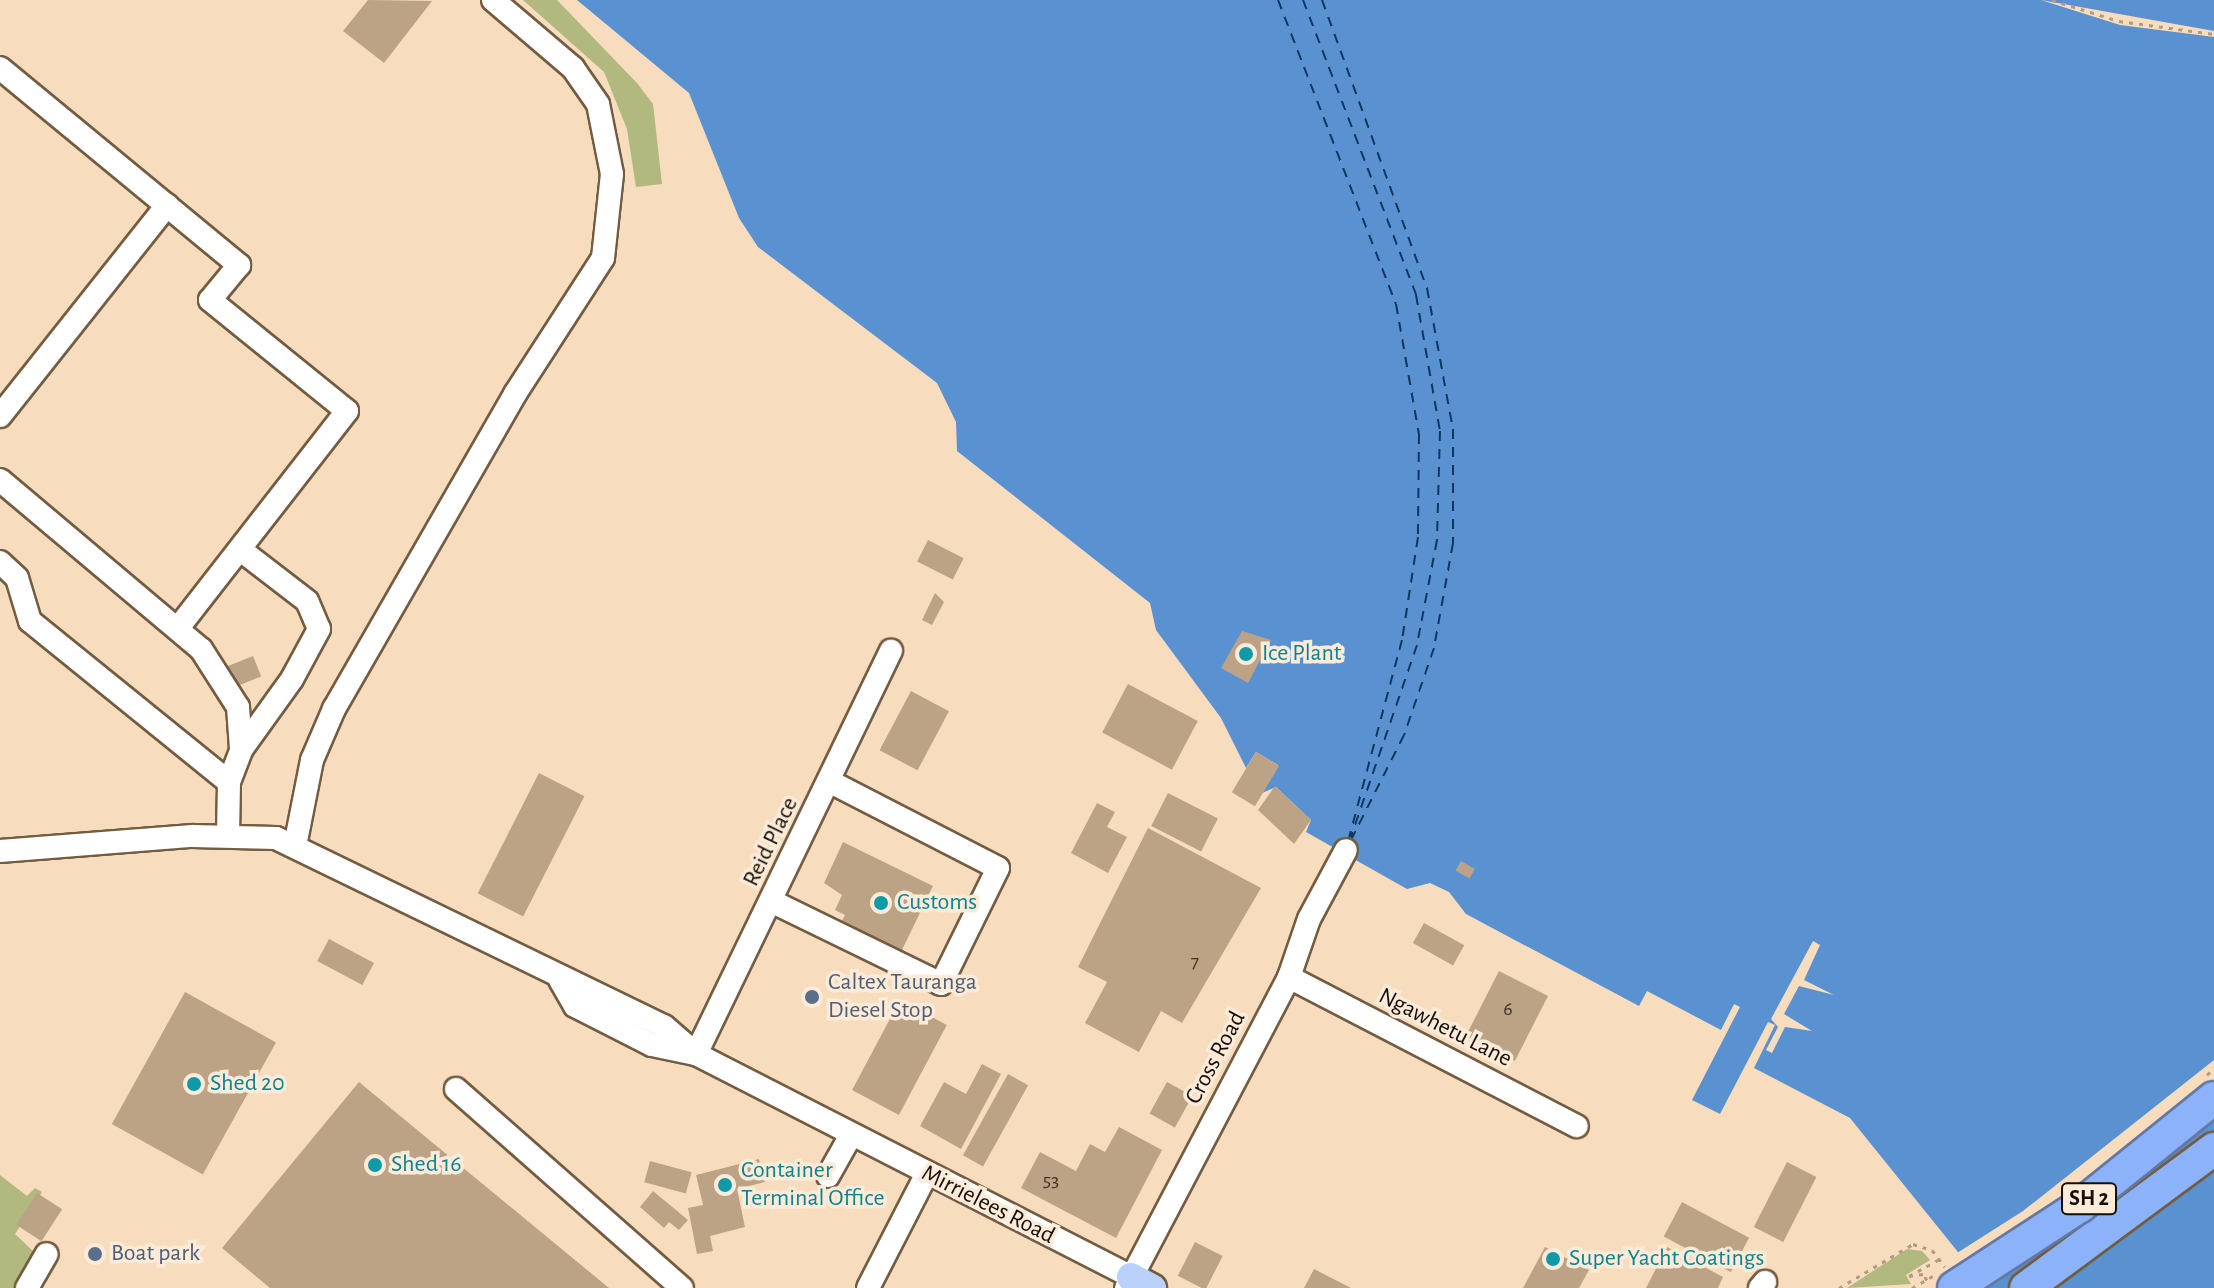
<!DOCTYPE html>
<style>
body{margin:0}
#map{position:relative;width:2214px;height:1288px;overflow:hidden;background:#f7dcbe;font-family:"Alegreya Sans",sans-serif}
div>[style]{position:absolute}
.green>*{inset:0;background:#b1b97e}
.water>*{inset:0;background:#5a91d1}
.pier>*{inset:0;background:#f7dcbe}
.ferry>*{height:2px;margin-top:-1px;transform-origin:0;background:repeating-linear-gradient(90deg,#0f3660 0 10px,transparent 0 18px)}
.building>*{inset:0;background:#bda386;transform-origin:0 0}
.path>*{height:3px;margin-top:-1.5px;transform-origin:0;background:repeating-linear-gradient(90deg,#b09b83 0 4px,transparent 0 10px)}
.roads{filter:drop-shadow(2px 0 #735c41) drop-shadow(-2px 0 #735c41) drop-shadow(0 2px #735c41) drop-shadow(0 -2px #735c41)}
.minor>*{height:22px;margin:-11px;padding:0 11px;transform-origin:11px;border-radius:11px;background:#fff}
.major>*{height:28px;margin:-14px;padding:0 14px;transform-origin:14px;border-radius:14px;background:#bad1fc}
.highway>*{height:32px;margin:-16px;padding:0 16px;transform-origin:16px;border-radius:16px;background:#8cb2fa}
.path-bridge>*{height:3px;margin-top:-1.5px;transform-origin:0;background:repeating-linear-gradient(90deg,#b09b83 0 4px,transparent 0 10px)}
.bridges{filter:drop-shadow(2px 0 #6378a4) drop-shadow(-2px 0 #6378a4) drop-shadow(0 2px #6378a4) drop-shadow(0 -2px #6378a4)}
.highway-bridge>*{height:32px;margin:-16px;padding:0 16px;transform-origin:16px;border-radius:16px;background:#8cb2fa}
.dots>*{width:22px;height:22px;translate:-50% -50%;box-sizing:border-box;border:4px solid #fcebd9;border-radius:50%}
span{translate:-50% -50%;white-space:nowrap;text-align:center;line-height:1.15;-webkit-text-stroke:7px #fcebd9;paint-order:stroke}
.number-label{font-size:20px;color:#403224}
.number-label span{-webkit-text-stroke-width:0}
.shield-label span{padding:2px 6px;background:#fcebd9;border:2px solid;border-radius:6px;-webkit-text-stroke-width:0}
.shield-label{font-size:22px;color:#160d04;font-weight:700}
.culture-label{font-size:24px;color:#0d838f}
.left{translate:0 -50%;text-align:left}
.street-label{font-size:24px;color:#160d04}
.service-label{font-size:24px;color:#4e5e75}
</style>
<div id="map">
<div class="green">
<div style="clip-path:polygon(523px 0,557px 0,637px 83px,653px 104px,662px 184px,636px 187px,627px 129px,604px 72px)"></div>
<div style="clip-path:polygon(0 1175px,27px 1196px,35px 1188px,42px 1192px,15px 1234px,37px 1255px,19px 1288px,0 1288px)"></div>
<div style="clip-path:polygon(1907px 1249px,1922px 1251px,1930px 1260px,1906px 1275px,1911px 1284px,1847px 1288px)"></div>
</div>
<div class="water">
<div style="clip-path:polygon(577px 0,2214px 0,2214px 1288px,1987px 1288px,1850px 1118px,1754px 1068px,1775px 1025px,1768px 1022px,1720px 1114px,1692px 1100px,1740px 1007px,1734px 1004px,1721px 1030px,1647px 991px,1639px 1006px,1466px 914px,1449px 892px,1430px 883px,1407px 889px,1306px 832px,1311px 820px,1276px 787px,1262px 793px,1278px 765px,1256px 752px,1246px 768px,1221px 718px,1156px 630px,1150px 603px,957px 451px,956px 422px,937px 383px,758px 247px,739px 218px,689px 93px)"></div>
</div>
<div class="pier">
<div style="clip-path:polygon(2041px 0,2214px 31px,2214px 37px,2120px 25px)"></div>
<div style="clip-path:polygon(1813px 941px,1820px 945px,1804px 980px,1834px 995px,1799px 986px,1784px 1014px,1812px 1031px,1785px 1027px,1772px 1053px,1766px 1050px,1778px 1027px,1771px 1019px)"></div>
<div style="clip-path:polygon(2214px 1060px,2214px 1117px,2054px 1243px,1982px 1288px,1957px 1253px,2023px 1211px)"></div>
</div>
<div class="ferry">
<div style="left:1278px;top:0;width:326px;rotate:68.8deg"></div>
<div style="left:1396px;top:304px;width:132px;rotate:80deg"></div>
<div style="left:1419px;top:434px;width:103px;rotate:90.6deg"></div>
<div style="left:1418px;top:537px;width:104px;rotate:98.8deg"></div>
<div style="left:1402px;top:640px;width:208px;rotate:105deg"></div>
<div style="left:1303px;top:0;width:316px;rotate:69deg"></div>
<div style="left:1416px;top:295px;width:138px;rotate:80deg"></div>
<div style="left:1440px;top:431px;width:109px;rotate:91.6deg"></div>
<div style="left:1437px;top:540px;width:107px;rotate:100.8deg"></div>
<div style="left:1417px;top:645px;width:203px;rotate:109deg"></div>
<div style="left:1322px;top:0;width:307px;rotate:70deg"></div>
<div style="left:1427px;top:288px;width:143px;rotate:79.6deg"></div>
<div style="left:1453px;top:429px;width:114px;rotate:90deg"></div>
<div style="left:1453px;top:543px;width:107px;rotate:100.3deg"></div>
<div style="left:1434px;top:648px;width:92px;rotate:109deg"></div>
<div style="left:1404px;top:735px;width:120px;rotate:116.8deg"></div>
</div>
<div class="building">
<div style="clip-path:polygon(368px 0,432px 1px,384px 63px,343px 31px)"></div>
<div style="left:928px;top:540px;width:40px;height:24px;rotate:27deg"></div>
<div style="clip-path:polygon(935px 593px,944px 602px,932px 625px,922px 620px)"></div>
<div style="clip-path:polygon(1242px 631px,1271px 640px,1248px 683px,1221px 668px)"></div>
<div style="left:253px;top:656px;width:22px;height:31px;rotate:68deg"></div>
<div style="left:1128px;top:684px;width:79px;height:55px;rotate:28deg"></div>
<div style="left:911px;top:691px;width:43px;height:67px;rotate:28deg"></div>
<div style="left:1256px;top:752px;width:27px;height:47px;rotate:31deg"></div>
<div style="left:539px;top:773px;width:51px;height:135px;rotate:27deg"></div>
<div style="clip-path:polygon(1275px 786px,1311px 820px,1294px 844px,1258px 810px)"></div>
<div style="left:1168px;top:793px;width:56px;height:37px;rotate:27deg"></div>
<div style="clip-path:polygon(1097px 803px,1115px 812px,1107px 827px,1127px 837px,1108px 873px,1071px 853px)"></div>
<div style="clip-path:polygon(1148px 828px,1261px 888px,1182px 1023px,1161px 1011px,1139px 1052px,1085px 1023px,1107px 982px,1078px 967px)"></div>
<div style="clip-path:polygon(843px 842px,933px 886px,901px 952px,841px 923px,845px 915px,835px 910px,842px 895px,824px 883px)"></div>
<div style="left:1461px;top:861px;width:16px;height:11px;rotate:30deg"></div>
<div style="left:1424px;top:923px;width:46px;height:23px;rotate:29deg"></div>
<div style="left:329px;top:939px;width:51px;height:25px;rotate:28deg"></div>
<div style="left:1499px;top:971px;width:55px;height:73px;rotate:27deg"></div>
<div style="left:185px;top:992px;width:104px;height:151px;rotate:29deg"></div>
<div style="left:900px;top:1000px;width:53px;height:102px;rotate:28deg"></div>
<div style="clip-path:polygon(982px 1064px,1001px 1074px,961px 1149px,920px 1126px,944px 1082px,966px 1094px)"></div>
<div style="left:1008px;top:1074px;width:23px;height:93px;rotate:29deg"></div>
<div style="clip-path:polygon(359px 1082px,609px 1288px,270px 1288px,222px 1248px)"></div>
<div style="left:1167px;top:1082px;width:29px;height:36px;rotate:29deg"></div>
<div style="clip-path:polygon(1119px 1127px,1162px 1150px,1116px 1238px,1021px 1188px,1040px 1152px,1076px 1171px,1090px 1144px,1105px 1152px)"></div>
<div style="clip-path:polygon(759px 1159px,765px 1182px,737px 1189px,745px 1227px,710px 1236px,713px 1251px,697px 1254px,688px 1208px,703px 1205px,696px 1175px)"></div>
<div style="left:650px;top:1161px;width:43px;height:22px;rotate:15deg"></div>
<div style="left:1787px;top:1162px;width:33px;height:73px;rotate:27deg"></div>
<div style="clip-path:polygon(653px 1191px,688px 1220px,679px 1230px,669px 1222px,664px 1228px,640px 1207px)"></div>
<div style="left:37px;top:1193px;width:30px;height:38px;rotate:33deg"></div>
<div style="left:1682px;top:1202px;width:76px;height:39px;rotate:28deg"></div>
<div style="left:1195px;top:1242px;width:31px;height:38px;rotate:27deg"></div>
<div style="clip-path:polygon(1545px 1247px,1589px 1270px,1579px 1288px,1523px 1288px)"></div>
<div style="clip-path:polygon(1667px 1247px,1723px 1277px,1718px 1288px,1646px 1288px)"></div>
<div style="clip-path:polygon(1314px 1269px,1351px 1288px,1304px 1288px)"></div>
</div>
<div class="path">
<div style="left:2052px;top:0;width:70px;rotate:17.4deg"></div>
<div style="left:2119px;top:21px;width:96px;rotate:7.8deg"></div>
<div style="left:1927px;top:1280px;width:7px;rotate:-124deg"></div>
<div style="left:1923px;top:1274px;width:14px;rotate:172deg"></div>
<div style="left:1909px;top:1276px;width:35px;rotate:-29deg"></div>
<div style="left:1839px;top:1288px;width:86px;rotate:-30.7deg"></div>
<div style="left:1913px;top:1244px;width:20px;rotate:18deg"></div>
<div style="left:1932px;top:1250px;width:21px;rotate:53deg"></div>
<div style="left:1912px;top:1288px;width:24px;rotate:-30deg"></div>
</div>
<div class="roads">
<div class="minor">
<div style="left:0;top:68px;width:310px;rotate:39.5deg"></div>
<div style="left:239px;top:265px;width:45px;rotate:129.6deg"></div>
<div style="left:210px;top:300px;width:176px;rotate:39deg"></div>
<div style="left:347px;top:411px;width:276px;rotate:127.9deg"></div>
<div style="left:0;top:416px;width:269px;rotate:-51.6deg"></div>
<div style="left:0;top:480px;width:263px;rotate:40.1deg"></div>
<div style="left:201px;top:649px;width:69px;rotate:57.5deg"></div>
<div style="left:238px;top:707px;width:42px;rotate:85.9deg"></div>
<div style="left:0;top:562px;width:23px;rotate:43deg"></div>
<div style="left:17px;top:578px;width:45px;rotate:73.2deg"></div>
<div style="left:30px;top:621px;width:256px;rotate:39deg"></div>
<div style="left:229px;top:782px;width:34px;rotate:-69deg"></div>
<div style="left:241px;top:750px;width:87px;rotate:-54.3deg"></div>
<div style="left:292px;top:679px;width:57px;rotate:-61.6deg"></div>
<div style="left:319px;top:629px;width:30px;rotate:-113deg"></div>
<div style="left:307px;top:601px;width:82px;rotate:-142.4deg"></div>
<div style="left:228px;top:835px;width:53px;rotate:-88.9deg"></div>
<div style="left:295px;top:846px;width:88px;rotate:-78.8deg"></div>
<div style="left:312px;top:760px;width:56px;rotate:-66.7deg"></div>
<div style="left:334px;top:709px;width:363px;rotate:-60.1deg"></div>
<div style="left:515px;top:394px;width:162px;rotate:-57.1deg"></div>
<div style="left:603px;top:258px;width:84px;rotate:-83.9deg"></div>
<div style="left:612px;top:174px;width:71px;rotate:-101.3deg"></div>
<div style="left:598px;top:104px;width:44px;rotate:-124.8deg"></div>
<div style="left:573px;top:68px;width:105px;rotate:-139.6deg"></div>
<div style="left:0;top:851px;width:193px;rotate:-4.5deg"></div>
<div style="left:192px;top:836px;width:84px;rotate:1.4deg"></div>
<div style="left:276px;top:838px;width:431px;rotate:25.9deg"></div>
<div style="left:664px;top:1026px;width:43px;rotate:41.2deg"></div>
<div style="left:696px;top:1054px;width:489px;rotate:27.1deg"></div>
<div style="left:771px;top:901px;width:189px;rotate:26deg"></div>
<div style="left:941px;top:984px;width:129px;rotate:-63.8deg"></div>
<div style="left:998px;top:868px;width:190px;rotate:-152.8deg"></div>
<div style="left:1289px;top:977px;width:324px;rotate:27.4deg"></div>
<div style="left:560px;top:980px;width:30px;rotate:60deg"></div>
<div style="left:575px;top:1006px;width:86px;rotate:26.9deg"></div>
<div style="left:652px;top:1045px;width:44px;rotate:11.8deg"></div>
<div style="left:696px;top:1054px;width:448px;rotate:-64.2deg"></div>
<div style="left:456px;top:1089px;width:301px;rotate:41.4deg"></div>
<div style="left:828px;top:1176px;width:47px;rotate:-60.7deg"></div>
<div style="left:27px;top:1288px;width:39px;rotate:-60deg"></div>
<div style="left:868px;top:1288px;width:129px;rotate:-62.8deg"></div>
<div style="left:1126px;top:1288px;width:351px;rotate:-62.3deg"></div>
<div style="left:1289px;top:977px;width:61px;rotate:-71deg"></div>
<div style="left:1309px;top:919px;width:78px;rotate:-61.8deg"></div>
<div style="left:1760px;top:1288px;width:8px;rotate:-50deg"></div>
</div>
<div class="major">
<div style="left:1131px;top:1277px;width:24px;rotate:28deg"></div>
</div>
<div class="highway">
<div style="left:2026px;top:1288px;width:234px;rotate:-36.5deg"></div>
</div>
</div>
<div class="path-bridge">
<div style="left:2207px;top:1075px;width:10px;rotate:-45deg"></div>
</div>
<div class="bridges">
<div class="highway-bridge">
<div style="left:1954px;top:1288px;width:150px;rotate:-33.1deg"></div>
<div style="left:2080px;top:1206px;width:172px;rotate:-38.9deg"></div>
</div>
</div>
<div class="dots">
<div style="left:1246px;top:654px;background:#0f9aa8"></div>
<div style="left:881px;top:903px;background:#0f9aa8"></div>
<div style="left:812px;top:997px;background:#5c6f8a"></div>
<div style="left:194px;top:1084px;background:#0f9aa8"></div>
<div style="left:375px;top:1165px;background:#0f9aa8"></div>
<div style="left:725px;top:1185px;background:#0f9aa8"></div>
<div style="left:95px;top:1254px;background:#5c6f8a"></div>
<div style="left:1553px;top:1259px;background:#0f9aa8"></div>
</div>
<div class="number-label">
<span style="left:1195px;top:962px">7</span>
<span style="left:1508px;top:1009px">6</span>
<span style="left:1051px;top:1180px">53</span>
</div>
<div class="shield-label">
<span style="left:2089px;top:1199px">SH 2</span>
</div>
<div class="culture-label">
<span class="left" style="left:1262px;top:654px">Ice Plant</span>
<span class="left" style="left:897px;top:903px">Customs</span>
<span class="left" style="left:210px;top:1084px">Shed 20</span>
<span class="left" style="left:391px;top:1165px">Shed 16</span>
<span class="left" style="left:741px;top:1185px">Container<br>Terminal Office</span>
<span class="left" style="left:1569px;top:1259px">Super Yacht Coatings</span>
</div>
<div class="street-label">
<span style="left:771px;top:842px;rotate:-64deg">Reid Place</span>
<span style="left:1445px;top:1028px;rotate:27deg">Ngawhetu Lane</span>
<span style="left:1216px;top:1058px;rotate:-62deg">Cross Road</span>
<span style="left:988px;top:1205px;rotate:27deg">Mirrielees Road</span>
</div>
<div class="service-label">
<span class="left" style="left:828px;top:997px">Caltex Tauranga<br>Diesel Stop</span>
<span class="left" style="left:111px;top:1254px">Boat park</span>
</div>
</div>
